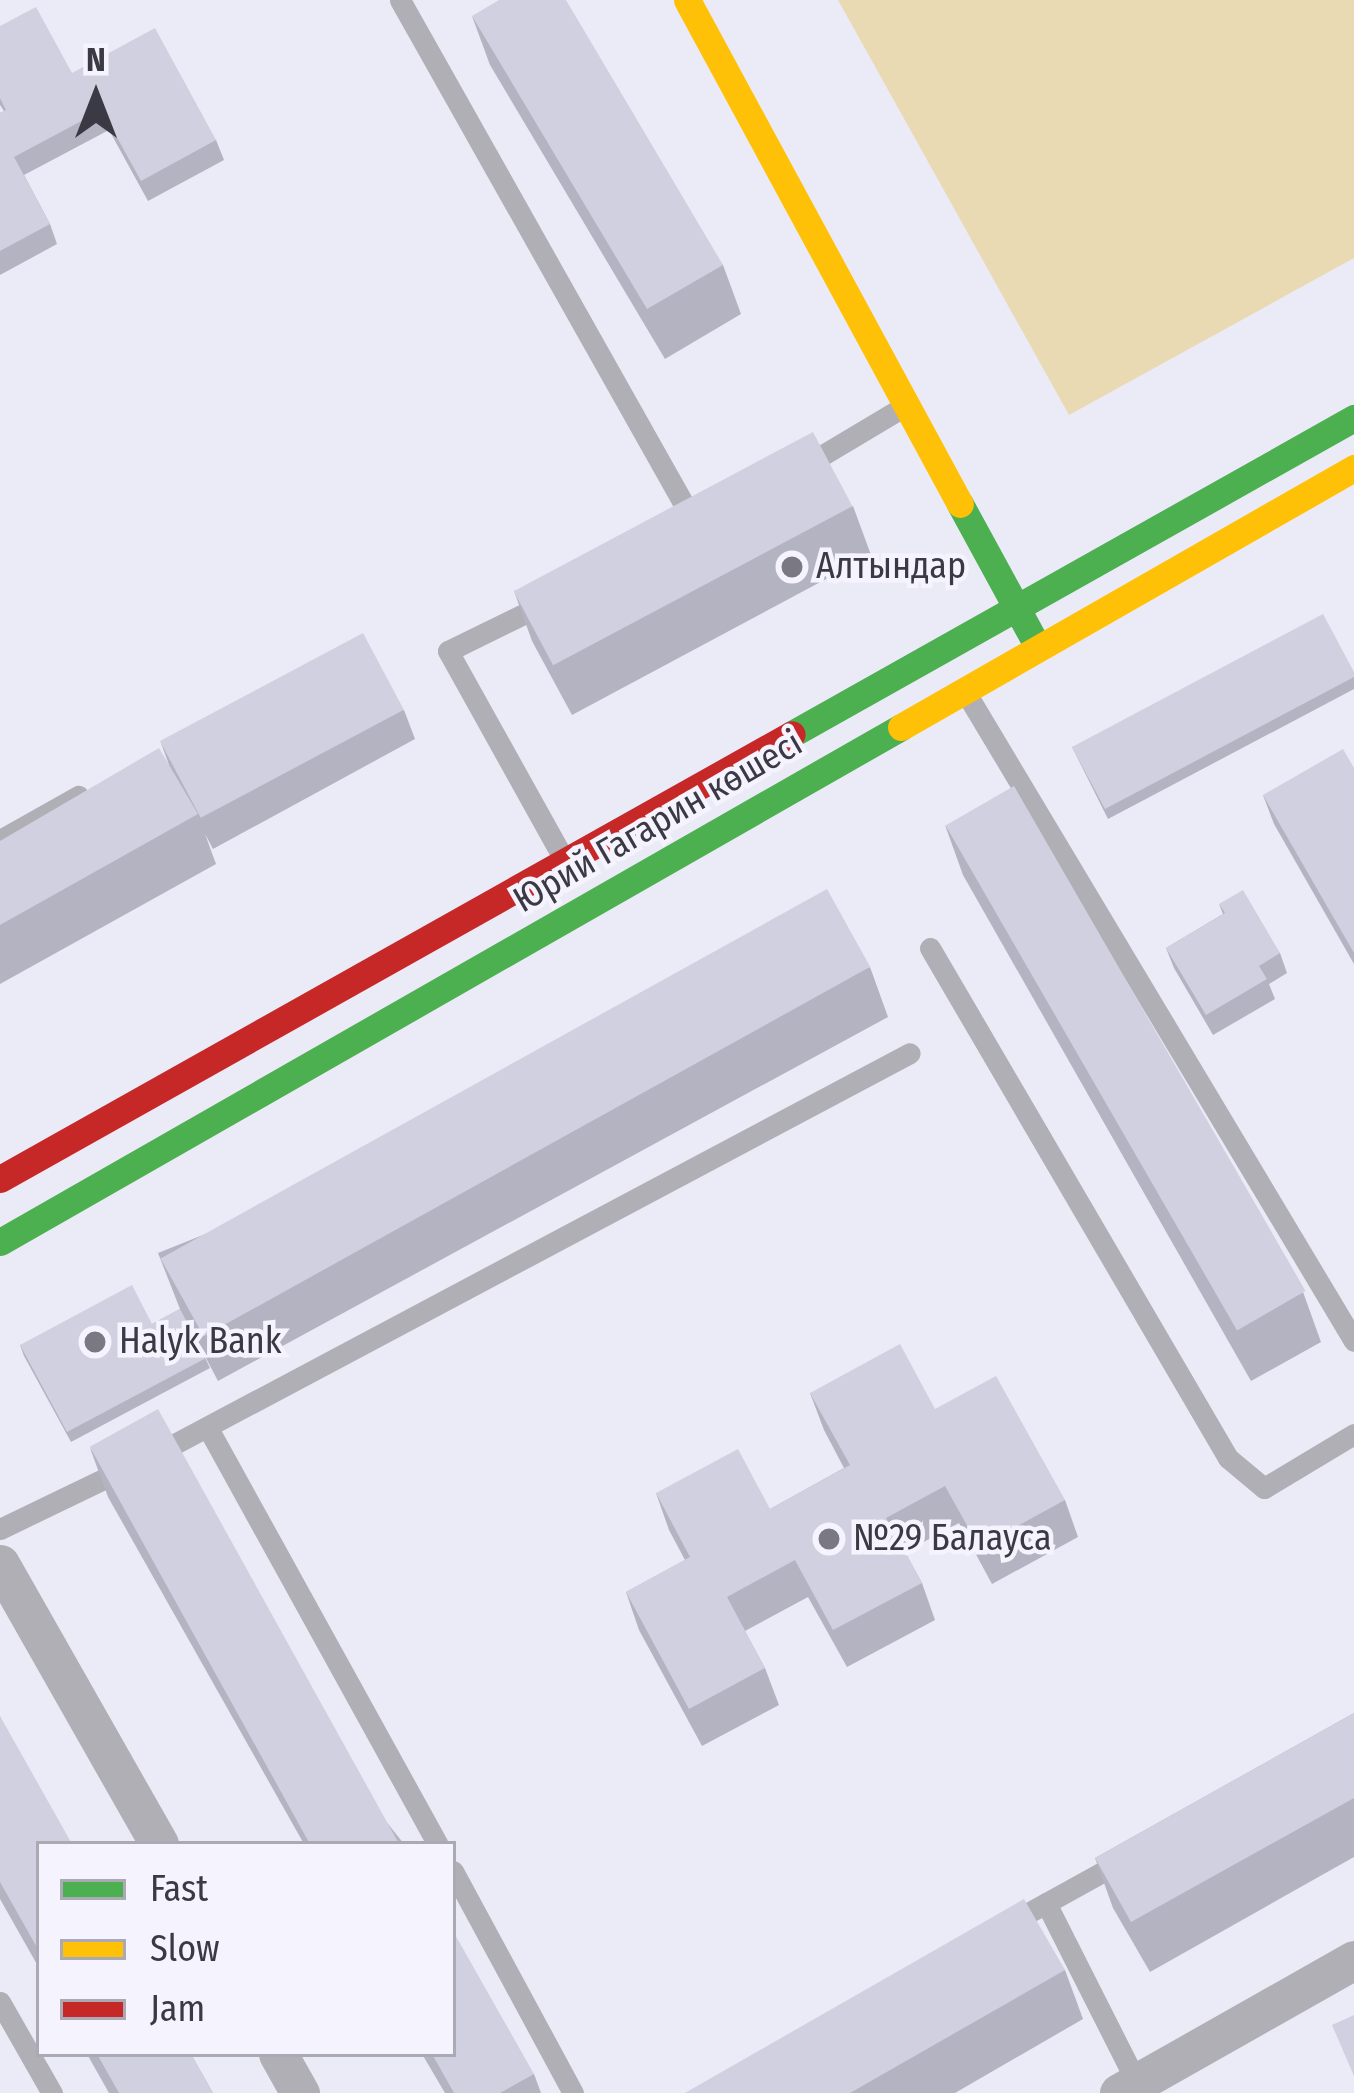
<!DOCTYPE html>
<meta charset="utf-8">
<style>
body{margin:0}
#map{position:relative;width:1354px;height:2093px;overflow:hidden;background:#ebeaf7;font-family:"Fira Sans Condensed",sans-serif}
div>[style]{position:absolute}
.green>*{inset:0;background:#e9dab3}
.lane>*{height:21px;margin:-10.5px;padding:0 10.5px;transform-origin:10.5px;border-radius:10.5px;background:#b0afb6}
.street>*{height:39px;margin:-19.5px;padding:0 19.5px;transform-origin:19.5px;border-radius:19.5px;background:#b0afb6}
.fast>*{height:27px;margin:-13.5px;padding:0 13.5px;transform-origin:13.5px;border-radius:13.5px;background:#4caf50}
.slow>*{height:27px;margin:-13.5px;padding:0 13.5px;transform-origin:13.5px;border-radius:13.5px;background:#ffc107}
.jam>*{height:27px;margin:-13.5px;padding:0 13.5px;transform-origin:13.5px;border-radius:13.5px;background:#c62828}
.wall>*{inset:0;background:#b4b3c1}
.building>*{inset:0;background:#d1d0e0;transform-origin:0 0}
.dots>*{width:33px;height:33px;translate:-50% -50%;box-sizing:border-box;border:6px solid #f4f3fe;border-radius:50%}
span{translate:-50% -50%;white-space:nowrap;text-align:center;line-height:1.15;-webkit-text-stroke:9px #f4f3fe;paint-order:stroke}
.poi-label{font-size:36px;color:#3b3a44}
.left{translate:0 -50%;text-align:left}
.street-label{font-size:36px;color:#3b3a44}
.legend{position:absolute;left:36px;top:1841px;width:420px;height:216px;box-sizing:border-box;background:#f4f3fe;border:3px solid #aaa9b4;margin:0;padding:15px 21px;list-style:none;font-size:36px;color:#3b3a44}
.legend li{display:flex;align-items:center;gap:24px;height:60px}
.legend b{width:60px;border:3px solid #aaa9b4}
.north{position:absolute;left:36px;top:36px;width:120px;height:120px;-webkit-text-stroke:9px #f4f3fe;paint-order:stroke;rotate:0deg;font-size:33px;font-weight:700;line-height:48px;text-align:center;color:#3b3a44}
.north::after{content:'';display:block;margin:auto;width:42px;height:54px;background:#3b3a44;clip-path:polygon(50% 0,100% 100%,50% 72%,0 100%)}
</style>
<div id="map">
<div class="green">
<div style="clip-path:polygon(838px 0,1354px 0,1354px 258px,1069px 415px)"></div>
</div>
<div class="lane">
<div style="left:400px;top:0;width:601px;rotate:60.62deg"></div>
<div style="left:801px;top:468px;width:119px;rotate:-30.9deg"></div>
<div style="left:546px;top:603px;width:109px;rotate:153.9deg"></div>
<div style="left:448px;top:651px;width:237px;rotate:60.9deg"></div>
<div style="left:966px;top:693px;width:755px;rotate:59.09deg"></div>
<div style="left:0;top:840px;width:90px;rotate:-29.4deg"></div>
<div style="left:930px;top:948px;width:591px;rotate:59.7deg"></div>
<div style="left:1228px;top:1458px;width:47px;rotate:39.8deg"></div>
<div style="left:1264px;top:1488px;width:105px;rotate:-31deg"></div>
<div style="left:209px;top:1430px;width:473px;rotate:61.1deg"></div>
<div style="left:152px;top:1456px;width:858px;rotate:-28deg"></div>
<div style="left:0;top:1529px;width:138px;rotate:-25.8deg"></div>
<div style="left:453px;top:1871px;width:252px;rotate:61.6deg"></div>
<div style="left:1046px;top:1903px;width:202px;rotate:63.2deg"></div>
<div style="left:1010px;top:1923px;width:130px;rotate:-28.9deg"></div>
<div style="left:0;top:2002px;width:105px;rotate:60.3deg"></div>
</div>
<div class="street">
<div style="left:0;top:1564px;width:322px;rotate:60.4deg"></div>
<div style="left:278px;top:2054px;width:45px;rotate:60.6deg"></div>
<div style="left:1119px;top:2093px;width:270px;rotate:-29.5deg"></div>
</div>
<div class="fast">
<div style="left:960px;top:504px;width:155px;rotate:61.4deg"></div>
<div style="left:792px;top:734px;width:645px;rotate:-29.35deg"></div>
<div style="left:0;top:1242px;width:1038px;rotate:-29.75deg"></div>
</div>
<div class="slow">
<div style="left:687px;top:0;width:573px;rotate:61.56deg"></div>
<div style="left:901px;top:727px;width:522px;rotate:-29.76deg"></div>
</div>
<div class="jam">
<div style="left:0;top:1179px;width:908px;rotate:-29.33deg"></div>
</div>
<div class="wall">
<div style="clip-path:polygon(472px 16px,723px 265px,741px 314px,665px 359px,490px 65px)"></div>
<div style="clip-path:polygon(0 26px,72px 73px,216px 140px,224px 160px,148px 201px,109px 130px,24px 175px,50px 224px,57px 244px,0 275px,0 113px,4px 111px,0 105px)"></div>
<div style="clip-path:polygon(853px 506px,871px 555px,572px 715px,532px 641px,514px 591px)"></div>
<div style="clip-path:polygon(1354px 672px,1354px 689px,1108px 819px,1072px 747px)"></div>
<div style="clip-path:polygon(404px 710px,415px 739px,213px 849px,205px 834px,216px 864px,0 984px,0 841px,169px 765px,161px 743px)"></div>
<div style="clip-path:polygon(1354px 768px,1354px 964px,1274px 824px,1263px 795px)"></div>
<div style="clip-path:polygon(945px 825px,1303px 1292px,1321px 1342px,1251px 1381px,963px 875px)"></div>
<div style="clip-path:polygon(1219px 904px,1280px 953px,1287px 973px,1269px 984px,1275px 999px,1213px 1035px,1174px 968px,1166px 948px,1223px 914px)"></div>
<div style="clip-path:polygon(870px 967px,888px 1017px,218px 1381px,197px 1341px,210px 1368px,71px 1442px,24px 1356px,20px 1345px,152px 1324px,180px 1309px,158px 1253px)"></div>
<div style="clip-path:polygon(810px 1393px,935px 1409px,1065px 1500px,1078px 1537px,992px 1584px,959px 1523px,905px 1552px,922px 1583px,935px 1620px,847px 1667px,808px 1597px,745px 1631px,765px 1668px,779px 1705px,702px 1746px,639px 1630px,626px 1592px,685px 1560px,669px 1530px,656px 1493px,770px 1509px,844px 1468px,824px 1430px)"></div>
<div style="clip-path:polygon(90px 1448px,404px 1844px,304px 1844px,108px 1497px)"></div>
<div style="clip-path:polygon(1354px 1713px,1354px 1857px,1150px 1972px,1113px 1908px,1095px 1858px)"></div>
<div style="clip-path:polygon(0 1716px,39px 1844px,39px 1968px,0 1899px)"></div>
<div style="clip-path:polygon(1065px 1970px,1083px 2019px,955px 2093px,685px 2093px)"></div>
<div style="clip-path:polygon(87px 2054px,191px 2054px,213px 2093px,109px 2093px)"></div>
<div style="clip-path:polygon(422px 2054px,453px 2054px,534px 2074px,541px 2093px,445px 2093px)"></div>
</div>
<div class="building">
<div style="clip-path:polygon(499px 0,566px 0,723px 265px,647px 309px,472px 16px)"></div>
<div style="clip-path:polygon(36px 7px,72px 73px,155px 28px,216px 140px,141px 181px,102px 110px,14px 157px,50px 224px,0 251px,0 113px,6px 110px,0 98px,0 26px)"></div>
<div style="left:813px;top:432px;width:84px;height:339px;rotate:62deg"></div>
<div style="clip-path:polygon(1323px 614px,1354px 672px,1354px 677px,1105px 809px,1072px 747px)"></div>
<div style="left:363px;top:633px;width:87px;height:230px;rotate:62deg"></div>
<div style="clip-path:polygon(159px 748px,198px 814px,0 925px,0 841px)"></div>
<div style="clip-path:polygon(1343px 749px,1354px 768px,1354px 953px,1263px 795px)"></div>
<div style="left:1014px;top:786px;width:583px;height:79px;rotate:60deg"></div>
<div style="left:827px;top:889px;width:89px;height:762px;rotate:61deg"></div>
<div style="clip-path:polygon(1243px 890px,1280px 953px,1259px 966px,1267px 979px,1206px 1015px,1166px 948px,1225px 913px,1219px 904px)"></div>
<div style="clip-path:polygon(132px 1285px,152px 1324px,180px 1309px,206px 1358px,67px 1432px,20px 1345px)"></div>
<div style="clip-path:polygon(900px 1344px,935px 1409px,996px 1376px,1065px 1500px,979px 1547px,945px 1486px,886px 1518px,922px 1583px,833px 1630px,795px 1560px,727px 1597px,765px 1668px,689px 1709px,626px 1592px,690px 1557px,656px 1493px,738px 1449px,770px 1509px,850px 1465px,810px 1393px)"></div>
<div style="left:158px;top:1409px;width:500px;height:78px;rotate:61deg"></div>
<div style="clip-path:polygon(1354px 1713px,1354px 1798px,1131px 1922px,1095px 1858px)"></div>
<div style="clip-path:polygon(0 1716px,72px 1844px,39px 1844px,39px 1951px,0 1882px)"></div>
<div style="clip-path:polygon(1024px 1899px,1065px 1970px,850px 2093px,685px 2093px)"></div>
<div style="clip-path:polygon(453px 1931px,534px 2074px,500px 2093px,454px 2093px,432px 2054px,453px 2054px)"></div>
<div style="clip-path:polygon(1354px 2015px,1354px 2076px,1332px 2025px)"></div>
<div style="clip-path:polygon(97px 2054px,191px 2054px,213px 2093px,119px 2093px)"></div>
</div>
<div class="dots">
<div style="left:792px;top:567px;background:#797883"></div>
<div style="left:95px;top:1342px;background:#797883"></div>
<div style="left:829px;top:1539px;background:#797883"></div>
</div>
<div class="poi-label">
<span class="left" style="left:816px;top:567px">Алтындар</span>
<span class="left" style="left:119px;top:1342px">Halyk Bank</span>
<span class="left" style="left:853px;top:1539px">№29 Балауса</span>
</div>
<div class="street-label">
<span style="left:658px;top:822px;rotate:-30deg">Юрий Гагарин көшесі</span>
</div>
<ul class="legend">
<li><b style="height:15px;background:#4caf50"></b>Fast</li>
<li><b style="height:15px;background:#ffc107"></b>Slow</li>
<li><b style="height:15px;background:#c62828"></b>Jam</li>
</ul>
<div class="north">N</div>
</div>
